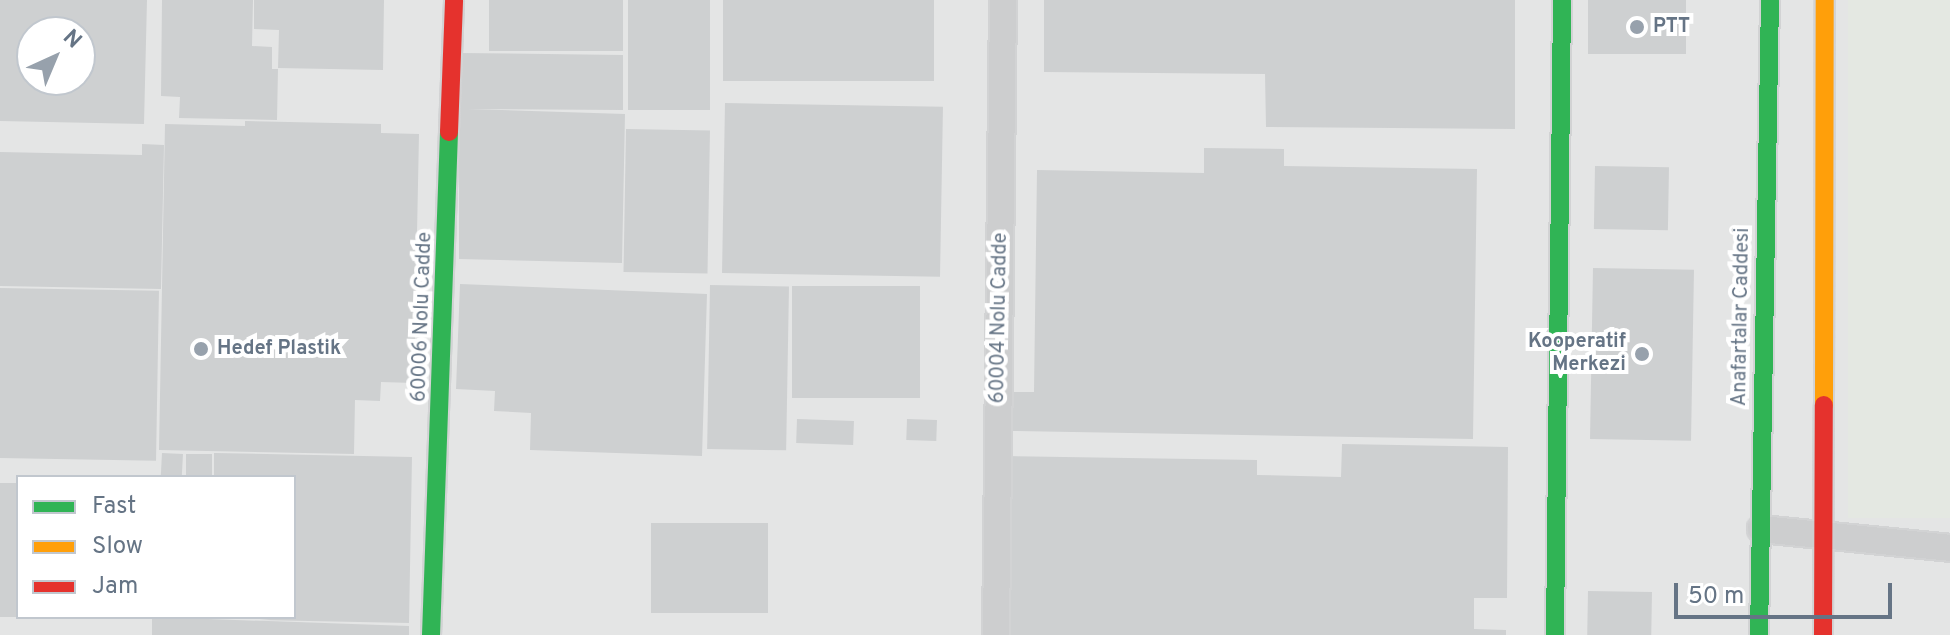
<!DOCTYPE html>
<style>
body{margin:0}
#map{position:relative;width:1950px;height:635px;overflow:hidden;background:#f5f5f4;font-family:Overpass,sans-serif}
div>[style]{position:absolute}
.built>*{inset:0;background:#e4e5e5}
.green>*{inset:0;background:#e4e8e2;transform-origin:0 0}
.building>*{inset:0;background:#ced0d1;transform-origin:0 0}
.roads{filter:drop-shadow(2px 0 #d2d3d4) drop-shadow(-2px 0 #d2d3d4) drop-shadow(0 2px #d2d3d4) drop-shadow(0 -2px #d2d3d4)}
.street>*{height:26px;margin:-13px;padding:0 13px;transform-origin:13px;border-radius:13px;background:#cdcecf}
.fast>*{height:18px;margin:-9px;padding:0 9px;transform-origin:9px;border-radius:9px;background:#30b455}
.slow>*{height:18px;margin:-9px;padding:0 9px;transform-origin:9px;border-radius:9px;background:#ff9f0a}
.jam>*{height:18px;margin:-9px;padding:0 9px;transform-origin:9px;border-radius:9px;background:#e5322d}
.dots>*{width:22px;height:22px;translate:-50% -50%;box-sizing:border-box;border:4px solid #fff;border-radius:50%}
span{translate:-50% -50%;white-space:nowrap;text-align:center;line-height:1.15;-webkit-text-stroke:8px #fff;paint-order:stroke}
.poi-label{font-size:20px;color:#657485;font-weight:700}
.left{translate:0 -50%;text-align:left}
.right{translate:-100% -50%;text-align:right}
.street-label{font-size:20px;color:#657485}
.legend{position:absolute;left:16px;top:475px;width:280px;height:144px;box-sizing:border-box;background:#fff;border:2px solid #c1c7ce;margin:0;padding:10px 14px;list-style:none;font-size:24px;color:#657485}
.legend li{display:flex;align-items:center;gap:16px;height:40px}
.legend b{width:40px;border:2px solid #c1c7ce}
.north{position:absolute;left:16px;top:16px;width:80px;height:80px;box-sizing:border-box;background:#fff;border:2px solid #c1c7ce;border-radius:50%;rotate:44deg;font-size:22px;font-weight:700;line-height:32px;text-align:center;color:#657485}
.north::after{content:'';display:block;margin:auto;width:28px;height:36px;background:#97a1ac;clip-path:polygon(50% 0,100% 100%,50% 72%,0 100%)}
.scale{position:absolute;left:1674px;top:583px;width:218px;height:36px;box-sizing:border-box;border:4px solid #657485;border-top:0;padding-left:10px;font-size:24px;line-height:28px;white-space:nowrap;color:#657485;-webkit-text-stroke:6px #fff;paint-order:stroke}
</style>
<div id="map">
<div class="built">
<div style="clip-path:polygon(evenodd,0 0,1950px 0,1950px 635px,0 635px,0 0,32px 32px,80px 32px,80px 80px,32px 80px,32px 32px,0 0,18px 477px,294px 477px,294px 617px,18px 617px,18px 477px)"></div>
</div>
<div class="green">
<div style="left:1848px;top:0;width:102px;height:518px"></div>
</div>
<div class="building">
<div style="clip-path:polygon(evenodd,0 0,147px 0,144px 124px,0 121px,0 0,32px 32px,80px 32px,80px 80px,32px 80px,32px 32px)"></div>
<div style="clip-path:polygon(162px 0,253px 0,252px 46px,272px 47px,272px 69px,278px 69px,277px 120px,179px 118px,180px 97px,161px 96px)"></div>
<div style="clip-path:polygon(254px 0,384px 0,383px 70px,278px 68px,279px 30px,254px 29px)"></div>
<div style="left:489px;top:0;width:134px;height:51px"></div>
<div style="left:628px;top:0;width:82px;height:110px"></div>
<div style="left:723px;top:0;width:211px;height:81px"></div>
<div style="clip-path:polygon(1044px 0,1515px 0,1515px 129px,1266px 127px,1265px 74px,1044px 72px)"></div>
<div style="left:1588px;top:0;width:98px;height:54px"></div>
<div style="clip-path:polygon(459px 53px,623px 55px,623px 110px,467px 109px,625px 114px,622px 263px,459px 259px)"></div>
<div style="left:725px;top:103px;width:218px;height:170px;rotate:1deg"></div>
<div style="clip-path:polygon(245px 121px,381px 124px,381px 133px,419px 134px,414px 383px,381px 382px,380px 401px,355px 400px,354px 454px,159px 450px,165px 124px,245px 126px)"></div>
<div style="left:626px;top:129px;width:84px;height:143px;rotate:1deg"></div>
<div style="clip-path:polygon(142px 144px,164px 145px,161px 289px,0 286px,0 152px,142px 155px)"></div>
<div style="clip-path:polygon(1204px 148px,1284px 149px,1284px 166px,1477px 169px,1473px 439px,1012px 431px,1013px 392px,1034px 392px,1037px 170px,1204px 173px)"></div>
<div style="left:1595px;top:166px;width:74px;height:63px;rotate:1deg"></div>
<div style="left:1593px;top:268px;width:101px;height:171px;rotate:1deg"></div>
<div style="clip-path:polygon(460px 284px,707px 294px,702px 456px,530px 450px,531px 413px,494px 411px,495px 391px,456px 389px)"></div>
<div style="left:710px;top:285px;width:79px;height:164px;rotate:1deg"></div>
<div style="left:792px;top:286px;width:128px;height:112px"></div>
<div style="left:0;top:288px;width:159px;height:170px;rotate:1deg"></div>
<div style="left:797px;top:419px;width:57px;height:24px;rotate:2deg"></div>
<div style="left:907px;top:419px;width:30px;height:21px;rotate:2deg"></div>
<div style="clip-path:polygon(1342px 444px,1508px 447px,1507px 598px,1474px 598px,1474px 629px,1506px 630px,1506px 635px,1005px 635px,1007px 456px,1257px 460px,1257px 475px,1341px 477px)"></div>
<div style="left:162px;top:453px;width:21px;height:24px;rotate:3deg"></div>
<div style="clip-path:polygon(214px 453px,412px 457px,409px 623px,259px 620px,294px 617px,294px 477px,214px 477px)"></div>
<div style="left:186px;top:454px;width:26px;height:23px"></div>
<div style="left:0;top:483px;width:18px;height:134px"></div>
<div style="left:651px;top:523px;width:117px;height:90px"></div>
<div style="left:1588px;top:591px;width:64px;height:44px;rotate:1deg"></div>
<div style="clip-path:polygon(152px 617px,409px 626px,409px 635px,152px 635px)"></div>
</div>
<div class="roads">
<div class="street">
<div style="left:1761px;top:529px;width:190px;rotate:5.7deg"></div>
<div style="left:996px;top:635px;width:635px;rotate:-89.37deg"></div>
</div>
<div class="fast">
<div style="left:431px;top:635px;width:503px;rotate:-87.95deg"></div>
<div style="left:1555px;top:635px;width:635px;rotate:-89.37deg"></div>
<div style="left:1759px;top:635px;width:635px;rotate:-89.01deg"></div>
</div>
<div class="slow">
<div style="left:1824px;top:405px;width:405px;rotate:-89.9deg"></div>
</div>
<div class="jam">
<div style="left:449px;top:132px;width:132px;rotate:-87.8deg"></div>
<div style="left:1823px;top:635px;width:230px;rotate:-89.8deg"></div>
</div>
</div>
<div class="dots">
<div style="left:1637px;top:27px;background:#97a1ac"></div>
<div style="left:201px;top:349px;background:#97a1ac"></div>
<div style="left:1642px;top:354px;background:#97a1ac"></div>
</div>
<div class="poi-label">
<span class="left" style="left:1653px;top:27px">PTT</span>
<span class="right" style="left:1626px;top:354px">Kooperatif<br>Merkezi</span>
<span class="left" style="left:217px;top:349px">Hedef Plastik</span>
</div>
<div class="street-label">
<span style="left:423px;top:317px;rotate:-88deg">60006 Nolu Cadde</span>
<span style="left:1742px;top:317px;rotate:-89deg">Anafartalar Caddesi</span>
<span style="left:1000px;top:318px;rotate:-89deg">60004 Nolu Cadde</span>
</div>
<ul class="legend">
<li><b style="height:10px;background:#30b455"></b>Fast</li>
<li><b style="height:10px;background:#ff9f0a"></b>Slow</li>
<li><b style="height:10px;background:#e5322d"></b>Jam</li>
</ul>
<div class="north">N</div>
<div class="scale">50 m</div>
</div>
